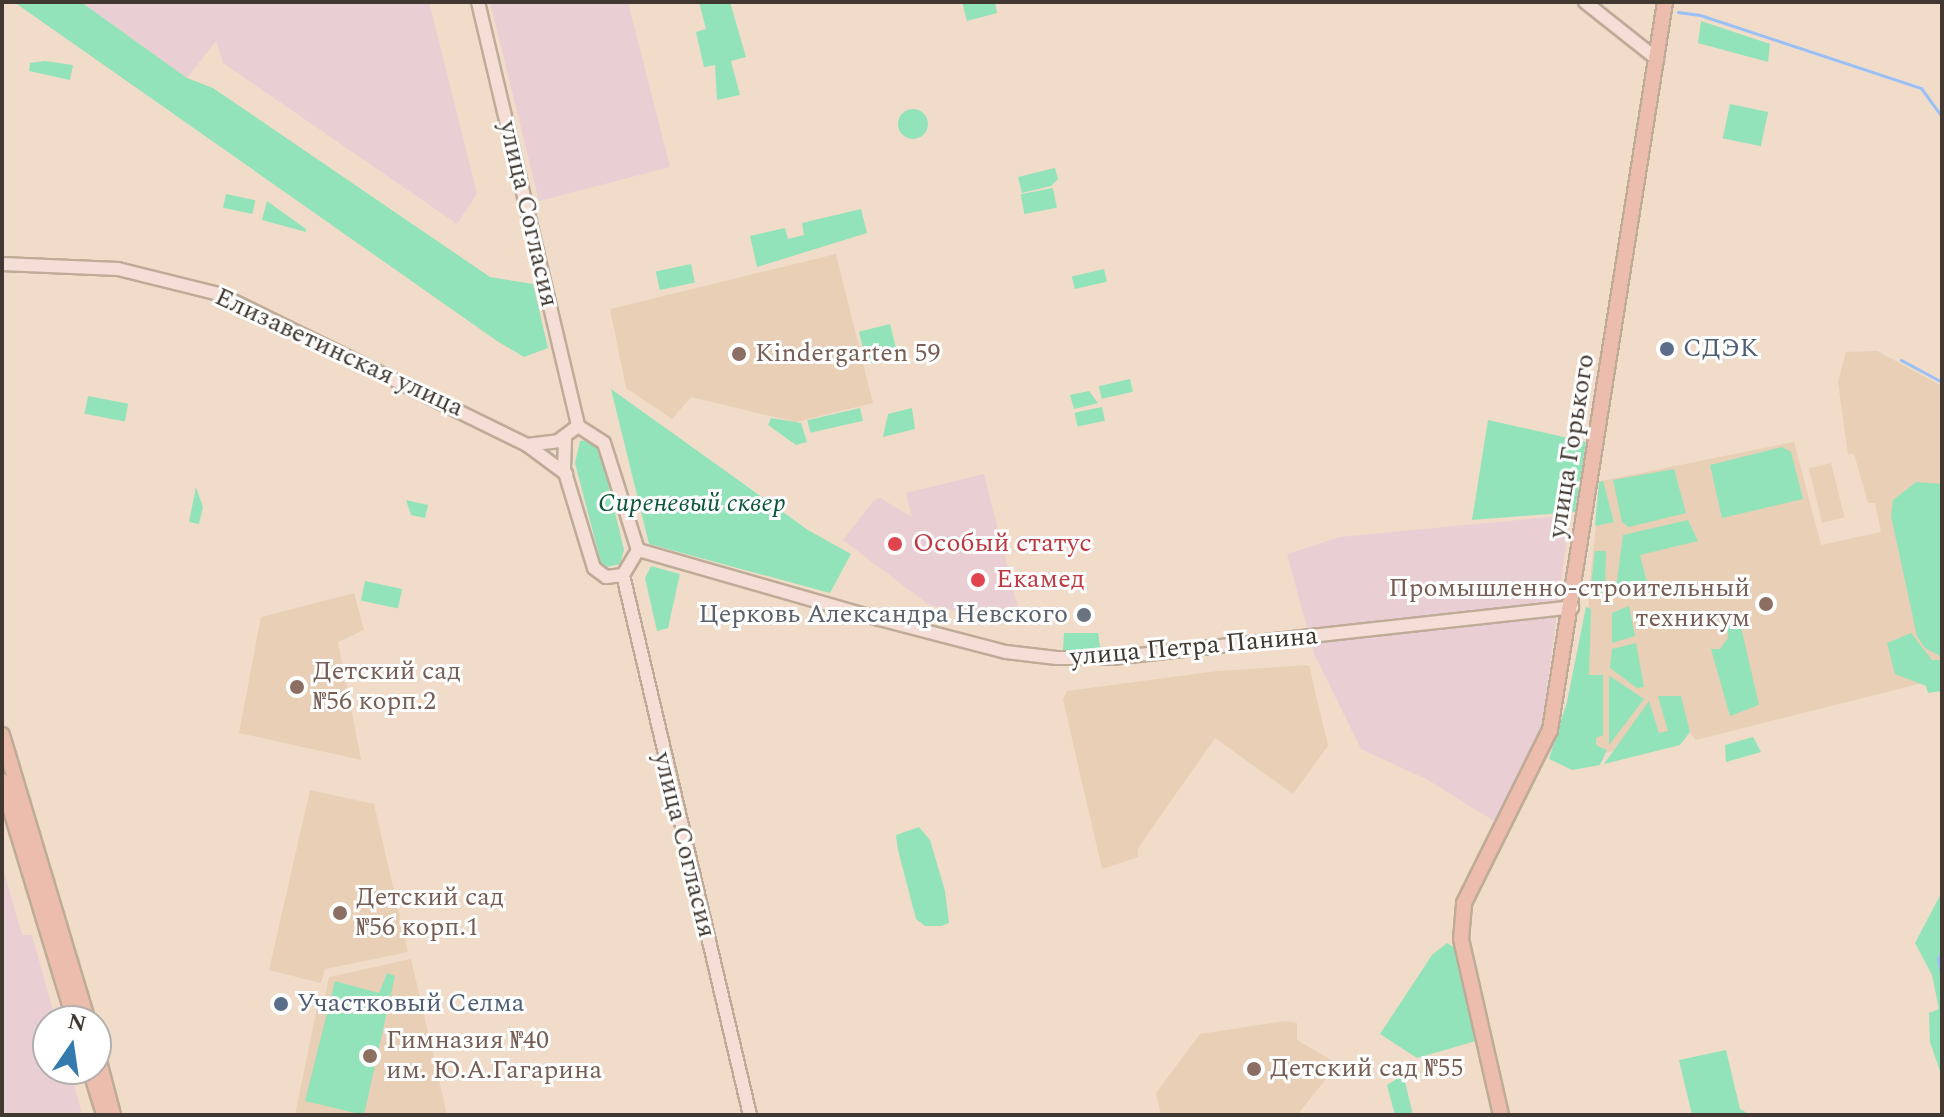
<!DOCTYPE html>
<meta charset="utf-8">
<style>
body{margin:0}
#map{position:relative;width:1944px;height:1117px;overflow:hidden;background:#f0dcc8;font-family:Spectral,serif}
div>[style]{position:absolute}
.commercial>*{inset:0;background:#e9cfd4}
.built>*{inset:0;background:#e8cfb5;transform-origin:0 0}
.green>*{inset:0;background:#93e3ba;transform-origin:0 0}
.round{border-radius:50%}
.stream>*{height:3px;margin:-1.5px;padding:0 1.5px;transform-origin:1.5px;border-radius:1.5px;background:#9ac0f7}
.roads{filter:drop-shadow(2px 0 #beab98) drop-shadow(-2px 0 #beab98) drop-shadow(0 2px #beab98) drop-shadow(0 -2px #beab98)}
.secondary>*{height:12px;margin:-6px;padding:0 6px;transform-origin:6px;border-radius:6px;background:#f5ded5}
.primary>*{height:14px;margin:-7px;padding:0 7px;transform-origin:7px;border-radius:7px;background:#ecbcac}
.dots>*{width:22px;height:22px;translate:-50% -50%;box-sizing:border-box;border:4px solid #fff;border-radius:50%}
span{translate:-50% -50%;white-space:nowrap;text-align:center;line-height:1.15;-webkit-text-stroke:6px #fff;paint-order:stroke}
.street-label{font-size:26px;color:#413931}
.service-label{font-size:26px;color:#4e5e75}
.left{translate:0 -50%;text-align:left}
.education-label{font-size:26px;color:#785e54}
.right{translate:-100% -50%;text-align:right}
.park-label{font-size:26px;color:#0b5639;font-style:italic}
.health-label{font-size:26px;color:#be3a42}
.worship-label{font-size:26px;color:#5b616d}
.frame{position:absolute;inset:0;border:4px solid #413931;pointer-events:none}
.north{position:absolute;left:32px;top:1005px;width:80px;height:80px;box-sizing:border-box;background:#fff;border:2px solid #b3b0ad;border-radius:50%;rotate:13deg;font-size:22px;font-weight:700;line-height:32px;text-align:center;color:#413931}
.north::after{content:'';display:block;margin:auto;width:28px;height:36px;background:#347aaf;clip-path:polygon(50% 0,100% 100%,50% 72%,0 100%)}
</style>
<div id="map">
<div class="commercial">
<div style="clip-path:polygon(81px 2px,429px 2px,477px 194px,457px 224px,223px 63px,216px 41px,187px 78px)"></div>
<div style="clip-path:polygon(490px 2px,628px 2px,670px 167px,539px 201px)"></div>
<div style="clip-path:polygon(984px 474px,1019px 612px,1009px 623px,929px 605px,843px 540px,874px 500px,880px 498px,912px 517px,906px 493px)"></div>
<div style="clip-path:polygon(1570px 515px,1541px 734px,1494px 821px,1428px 780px,1361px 749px,1314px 654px,1287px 554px,1340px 537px)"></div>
<div style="clip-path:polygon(2px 864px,22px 935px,32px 935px,56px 1021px,48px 1021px,48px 1069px,70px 1069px,82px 1115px,2px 1115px)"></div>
</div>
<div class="built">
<div style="clip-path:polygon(836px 254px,873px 403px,796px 422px,691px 397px,672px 419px,626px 388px,610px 309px)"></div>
<div style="clip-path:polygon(1877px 351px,1942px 386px,1942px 678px,1696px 740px,1689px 731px,1586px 758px,1589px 590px,1601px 481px,1794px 442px,1821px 545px,1881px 532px,1875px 503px,1868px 503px,1854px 454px,1848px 454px,1838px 382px,1846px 352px)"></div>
<div style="left:1831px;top:463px;width:56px;height:23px;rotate:76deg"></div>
<div style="clip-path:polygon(354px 593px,364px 630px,338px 642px,361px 760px,239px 733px,261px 617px)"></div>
<div style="clip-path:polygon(1309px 665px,1328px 746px,1293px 794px,1215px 738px,1138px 848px,1138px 857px,1102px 869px,1063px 700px,1067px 691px,1218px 671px)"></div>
<div style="clip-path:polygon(310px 790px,374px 804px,408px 952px,325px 969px,321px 983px,269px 970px)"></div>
<div style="clip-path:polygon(411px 959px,447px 1115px,295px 1115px,319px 998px,325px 996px,329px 977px)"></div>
<div style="clip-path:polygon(1285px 1021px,1297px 1023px,1297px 1040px,1338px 1064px,1297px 1115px,1161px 1115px,1156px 1093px,1200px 1034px)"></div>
</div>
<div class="green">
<div style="clip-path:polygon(14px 2px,81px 2px,187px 78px,213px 88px,490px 277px,533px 284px,548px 348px,524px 357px,497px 341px)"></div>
<div style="clip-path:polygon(699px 2px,730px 2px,746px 57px,731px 61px,740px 95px,717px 100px,715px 65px,704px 67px,696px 32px,706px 29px)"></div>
<div style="clip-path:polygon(962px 2px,995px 2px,997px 13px,967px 21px)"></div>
<div style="clip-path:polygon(1701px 21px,1770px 44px,1768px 62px,1698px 43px)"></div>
<div style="clip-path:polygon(45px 61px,73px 65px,70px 80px,29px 71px,30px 63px)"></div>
<div style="left:1730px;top:104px;width:39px;height:35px;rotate:12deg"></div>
<div class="round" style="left:898px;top:109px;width:30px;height:30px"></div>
<div style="clip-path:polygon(1055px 168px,1058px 179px,1051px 186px,1022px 193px,1018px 177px)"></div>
<div style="left:1053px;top:188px;width:20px;height:33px;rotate:79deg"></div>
<div style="left:226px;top:194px;width:30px;height:14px;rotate:12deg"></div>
<div style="clip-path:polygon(267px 201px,306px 229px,306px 232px,262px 220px)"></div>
<div style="clip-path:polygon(861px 209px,867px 233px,757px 267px,750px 236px,785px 228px,788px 239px,804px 235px,802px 223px)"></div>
<div style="left:691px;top:264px;width:19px;height:36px;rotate:78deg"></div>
<div style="left:1104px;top:269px;width:13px;height:33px;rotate:77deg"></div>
<div style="left:890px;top:324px;width:33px;height:32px;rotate:76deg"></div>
<div style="left:1130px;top:379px;width:13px;height:32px;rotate:77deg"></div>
<div style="clip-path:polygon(611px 389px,808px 530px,851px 554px,830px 593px,649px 544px)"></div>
<div style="clip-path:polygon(1089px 391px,1098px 403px,1074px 409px,1070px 395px)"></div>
<div style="left:88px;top:396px;width:41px;height:18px;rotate:11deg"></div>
<div style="left:1102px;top:407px;width:14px;height:28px;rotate:78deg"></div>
<div style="left:860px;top:408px;width:13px;height:54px;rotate:77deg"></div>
<div style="clip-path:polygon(912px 408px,915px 429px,883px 437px,888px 414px)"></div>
<div style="clip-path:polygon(771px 418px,801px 423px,807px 442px,796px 445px,768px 425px)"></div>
<div style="clip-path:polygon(1488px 420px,1586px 442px,1575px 512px,1472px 520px)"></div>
<div style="clip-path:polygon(591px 440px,600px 449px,624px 550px,620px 564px,607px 567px,601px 563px,575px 463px,580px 441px)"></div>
<div style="clip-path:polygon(1782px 447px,1791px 452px,1803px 499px,1722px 518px,1710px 465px)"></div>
<div style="clip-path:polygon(1674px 469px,1686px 513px,1629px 527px,1622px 522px,1613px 480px)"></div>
<div style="clip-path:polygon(1603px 481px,1614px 522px,1595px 526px,1599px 482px)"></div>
<div style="clip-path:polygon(1916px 482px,1942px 484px,1942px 657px,1925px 648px,1917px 636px,1891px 516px,1893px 500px)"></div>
<div style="clip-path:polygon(196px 487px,203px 507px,199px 524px,189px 522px)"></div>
<div style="clip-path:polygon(406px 500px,428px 505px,425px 518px,411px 515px)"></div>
<div style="clip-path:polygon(1688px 520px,1698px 541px,1640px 555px,1647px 582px,1616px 588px,1623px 535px)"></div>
<div style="clip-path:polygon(1595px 551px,1606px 551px,1605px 591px,1596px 595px,1590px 593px)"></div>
<div style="clip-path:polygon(651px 566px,680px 574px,668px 628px,657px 631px,645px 578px)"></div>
<div style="left:365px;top:581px;width:38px;height:20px;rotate:12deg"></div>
<div style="clip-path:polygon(1629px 606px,1635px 636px,1612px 643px,1612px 613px)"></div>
<div style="clip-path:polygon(1586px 607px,1591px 609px,1589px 675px,1603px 675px,1603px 735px,1596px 738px,1596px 745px,1607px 750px,1600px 765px,1572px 770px,1549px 759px,1567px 702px)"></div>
<div style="clip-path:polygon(1727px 624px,1741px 627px,1759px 705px,1730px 716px,1711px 649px,1720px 649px,1728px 638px)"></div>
<div style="clip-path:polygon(1064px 633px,1098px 633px,1101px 652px,1063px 650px)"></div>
<div style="clip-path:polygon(1911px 633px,1932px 660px,1942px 660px,1942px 691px,1928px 693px,1926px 686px,1895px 674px,1887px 643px)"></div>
<div style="clip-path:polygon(1636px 643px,1644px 687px,1637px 688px,1610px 668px,1612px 649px)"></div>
<div style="clip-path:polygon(1610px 676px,1644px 699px,1609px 745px,1609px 680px)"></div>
<div style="clip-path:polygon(1658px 696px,1681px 696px,1690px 732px,1680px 745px,1604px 764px,1649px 701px,1659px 733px,1668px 731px)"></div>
<div style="clip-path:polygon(1753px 737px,1761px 752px,1726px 762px,1725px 745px)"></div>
<div style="clip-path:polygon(919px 827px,930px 840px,945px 891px,949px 923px,941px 926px,925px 926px,916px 919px,898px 850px,896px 835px)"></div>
<div style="clip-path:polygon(1942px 892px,1942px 1077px,1930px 1042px,1929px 1013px,1939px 1009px,1932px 975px,1915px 943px)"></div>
<div style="clip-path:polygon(1447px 943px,1457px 949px,1476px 1041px,1417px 1058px,1380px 1034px,1432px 955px)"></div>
<div style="clip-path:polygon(387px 973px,395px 976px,364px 1115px,305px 1101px,335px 981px,379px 993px)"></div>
<div style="clip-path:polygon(1726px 1050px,1740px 1109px,1751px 1115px,1692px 1115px,1679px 1060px)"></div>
<div style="clip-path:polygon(1400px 1077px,1405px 1082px,1413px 1115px,1395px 1115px,1387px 1085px)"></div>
</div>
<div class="stream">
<div style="left:1678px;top:12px;width:22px;rotate:8deg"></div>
<div style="left:1700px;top:15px;width:233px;rotate:18.3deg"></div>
<div style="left:1921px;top:88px;width:36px;rotate:54deg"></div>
<div style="left:1901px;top:360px;width:47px;rotate:28.2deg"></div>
<div style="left:1942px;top:952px;width:8px;rotate:120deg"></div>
<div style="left:1938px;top:959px;width:21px;rotate:79deg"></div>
</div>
<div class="roads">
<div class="secondary">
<div style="left:478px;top:2px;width:436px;rotate:76.7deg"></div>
<div style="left:1585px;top:2px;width:92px;rotate:38.4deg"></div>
<div style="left:2px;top:264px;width:116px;rotate:2.5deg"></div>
<div style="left:118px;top:269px;width:104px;rotate:13.9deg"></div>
<div style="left:219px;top:294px;width:343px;rotate:26.1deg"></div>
<div style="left:527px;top:445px;width:49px;rotate:36.6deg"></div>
<div style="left:527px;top:445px;width:31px;rotate:-7deg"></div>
<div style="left:558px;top:441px;width:25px;rotate:-37deg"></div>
<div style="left:578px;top:426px;width:31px;rotate:33deg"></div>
<div style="left:604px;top:443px;width:112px;rotate:72.4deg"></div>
<div style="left:638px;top:550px;width:29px;rotate:121deg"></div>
<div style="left:623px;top:575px;width:17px;rotate:173deg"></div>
<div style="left:606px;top:577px;width:15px;rotate:-143deg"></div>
<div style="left:594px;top:568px;width:103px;rotate:-106.9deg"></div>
<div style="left:564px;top:469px;width:33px;rotate:-88deg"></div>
<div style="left:638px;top:550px;width:251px;rotate:16deg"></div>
<div style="left:879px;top:619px;width:131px;rotate:14.6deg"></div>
<div style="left:1006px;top:652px;width:51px;rotate:6.7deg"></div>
<div style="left:1057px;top:658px;width:55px"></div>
<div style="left:1112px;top:658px;width:463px;rotate:-6.3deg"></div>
<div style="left:623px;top:575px;width:555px;rotate:76.77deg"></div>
</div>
<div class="primary">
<div style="left:2px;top:735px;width:299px;rotate:73.3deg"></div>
<div style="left:2px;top:781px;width:251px;rotate:73.1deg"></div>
<div style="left:96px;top:1050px;width:67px;rotate:75.3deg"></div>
<div style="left:90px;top:1069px;width:44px;rotate:72.8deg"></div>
<div style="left:1501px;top:1115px;width:180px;rotate:-102.8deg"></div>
<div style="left:1461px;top:939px;width:36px;rotate:-85deg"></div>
<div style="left:1464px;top:903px;width:193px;rotate:-63.6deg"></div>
<div style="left:1550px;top:730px;width:737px;rotate:-81.02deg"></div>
</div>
</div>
<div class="dots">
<div style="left:1667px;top:349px;background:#5c6f8a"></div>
<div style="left:739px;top:354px;background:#8d6e63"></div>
<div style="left:895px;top:544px;background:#e0444e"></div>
<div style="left:978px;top:580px;background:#e0444e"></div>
<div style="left:1766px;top:604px;background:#8d6e63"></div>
<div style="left:1084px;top:615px;background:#6b7280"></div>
<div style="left:297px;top:687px;background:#8d6e63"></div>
<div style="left:340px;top:913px;background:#8d6e63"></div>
<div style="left:281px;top:1004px;background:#5c6f8a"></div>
<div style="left:370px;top:1056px;background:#8d6e63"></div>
<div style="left:1254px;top:1069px;background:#8d6e63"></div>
</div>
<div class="street-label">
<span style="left:528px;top:214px;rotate:77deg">улица Согласия</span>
<span style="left:339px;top:353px;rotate:25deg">Елизаветинская улица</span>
<span style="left:1572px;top:446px;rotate:-81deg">улица Горького</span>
<span style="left:1194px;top:647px;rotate:-5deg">улица Петра Панина</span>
<span style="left:684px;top:845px;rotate:76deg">улица Согласия</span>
</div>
<div class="service-label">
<span class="left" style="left:1683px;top:349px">СДЭК</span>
<span class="left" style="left:297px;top:1004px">Участковый Селма</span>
</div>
<div class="education-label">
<span class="left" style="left:755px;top:354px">Kindergarten 59</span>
<span class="right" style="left:1750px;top:604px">Промышленно-строительный<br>техникум</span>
<span class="left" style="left:313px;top:687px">Детский сад<br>№56 корп.2</span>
<span class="left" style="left:356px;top:913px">Детский сад<br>№56 корп.1</span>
<span class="left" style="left:386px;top:1056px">Гимназия №40<br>им. Ю.А.Гагарина</span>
<span class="left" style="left:1270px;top:1069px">Детский сад №55</span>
</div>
<div class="park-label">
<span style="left:692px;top:504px">Сиреневый сквер</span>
</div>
<div class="health-label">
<span class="left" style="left:913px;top:544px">Особый статус</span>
<span class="left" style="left:996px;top:580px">Екамед</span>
</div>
<div class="worship-label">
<span class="right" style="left:1068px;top:615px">Церковь Александра Невского</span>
</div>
<div class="frame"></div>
<div class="north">N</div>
</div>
